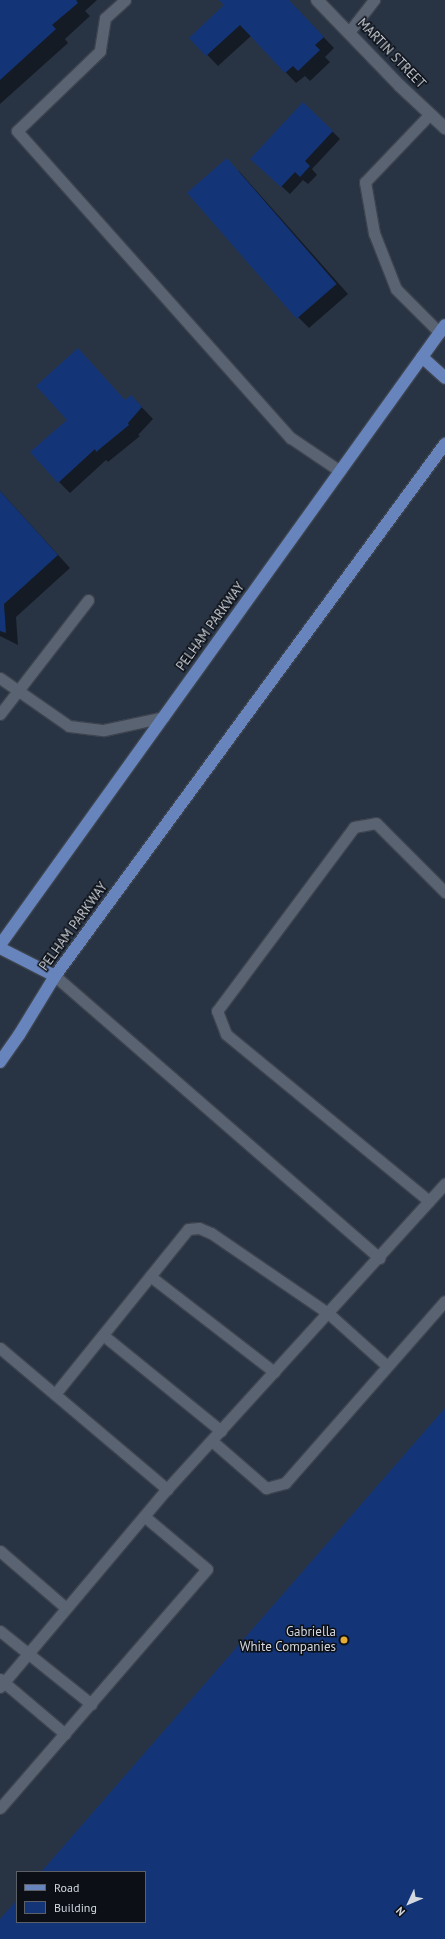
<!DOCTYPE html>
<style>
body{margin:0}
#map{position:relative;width:445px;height:1939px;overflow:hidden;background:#1f2734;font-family:"PT Sans",sans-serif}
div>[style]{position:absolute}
.built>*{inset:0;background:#283344}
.shadow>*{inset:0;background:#0007}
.building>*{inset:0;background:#133578;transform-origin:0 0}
.roads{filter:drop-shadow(1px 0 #3d444f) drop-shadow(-1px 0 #3d444f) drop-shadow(0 1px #3d444f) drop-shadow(0 -1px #3d444f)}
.lane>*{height:11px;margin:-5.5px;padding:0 5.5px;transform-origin:5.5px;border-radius:5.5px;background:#5a6372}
.street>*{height:12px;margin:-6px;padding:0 6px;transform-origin:6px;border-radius:6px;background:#5a6372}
.primary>*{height:12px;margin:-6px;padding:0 6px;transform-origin:6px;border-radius:6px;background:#6785bc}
.dots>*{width:11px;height:11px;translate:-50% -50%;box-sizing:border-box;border:2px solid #0c1016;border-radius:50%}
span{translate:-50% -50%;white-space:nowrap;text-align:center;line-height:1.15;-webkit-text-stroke:3px #0c1016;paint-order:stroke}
.street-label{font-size:13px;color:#d2d7e0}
.poi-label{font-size:13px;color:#d2d7e0}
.right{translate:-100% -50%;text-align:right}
.legend{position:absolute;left:16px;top:1871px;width:130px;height:52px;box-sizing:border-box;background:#0c1016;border:1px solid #5b6067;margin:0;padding:5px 7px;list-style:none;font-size:12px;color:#d2d7e0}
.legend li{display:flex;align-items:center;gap:8px;height:20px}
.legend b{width:20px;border:1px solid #5b6067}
.north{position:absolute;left:389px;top:1883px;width:40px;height:40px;-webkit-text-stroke:3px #0c1016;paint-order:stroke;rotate:226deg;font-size:11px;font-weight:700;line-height:16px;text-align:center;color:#d2d7e0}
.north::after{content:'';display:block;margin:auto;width:14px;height:18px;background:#d2d7e0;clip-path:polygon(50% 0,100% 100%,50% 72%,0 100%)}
</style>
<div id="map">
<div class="built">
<div style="clip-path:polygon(evenodd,0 0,445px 0,445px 1939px,0 1939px,0 0,17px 1872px,145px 1872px,145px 1922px,17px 1922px,17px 1872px)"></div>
</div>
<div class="shadow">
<div style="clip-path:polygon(0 0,97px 0,85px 11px,90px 16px,65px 39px,68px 43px,0 104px)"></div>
<div style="clip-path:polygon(221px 0,288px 0,334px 48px,325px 57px,330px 62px,310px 81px,305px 76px,296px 83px,251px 36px,218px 66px,191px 38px,226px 5px)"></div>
<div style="clip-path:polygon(332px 131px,340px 139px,312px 169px,317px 175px,308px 184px,303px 180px,290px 194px,260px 167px)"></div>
<div style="clip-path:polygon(238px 170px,348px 294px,309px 328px,298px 317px)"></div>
<div style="clip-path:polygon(131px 396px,153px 419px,138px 435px,140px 436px,108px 462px,106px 460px,70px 493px,59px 482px)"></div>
<div style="clip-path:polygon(0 491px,70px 568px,16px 617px,18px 645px,0 636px)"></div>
</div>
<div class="building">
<div style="clip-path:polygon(0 0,76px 0,78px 3px,52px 25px,56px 29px,0 80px)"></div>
<div style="clip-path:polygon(219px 0,289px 0,324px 37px,315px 45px,320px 50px,298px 71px,293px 66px,285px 73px,240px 25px,206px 56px,189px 38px,224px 5px)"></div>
<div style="clip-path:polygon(303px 102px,333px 131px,305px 161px,310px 166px,300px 177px,295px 172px,281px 187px,250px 159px)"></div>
<div style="left:227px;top:158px;width:167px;height:53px;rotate:49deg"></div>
<div style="clip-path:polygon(78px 348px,125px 400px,131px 395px,142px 407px,128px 423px,129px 425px,96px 452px,95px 449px,58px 483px,30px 452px,67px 420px,36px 386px)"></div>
<div style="clip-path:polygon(0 491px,58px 555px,4px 604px,6px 633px,0 631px)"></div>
<div style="clip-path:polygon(445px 1408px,445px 1939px,0 1939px,0 1919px,17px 1900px,17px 1922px,145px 1922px,145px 1872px,41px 1872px)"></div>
</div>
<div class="roads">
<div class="lane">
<div style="left:125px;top:0;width:27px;rotate:138deg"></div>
<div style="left:105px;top:18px;width:33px;rotate:99deg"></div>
<div style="left:100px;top:51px;width:115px;rotate:136.1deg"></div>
<div style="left:17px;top:131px;width:411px;rotate:48.3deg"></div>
<div style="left:291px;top:438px;width:59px;rotate:34deg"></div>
<div style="left:349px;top:32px;width:41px;rotate:-52deg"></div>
<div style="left:430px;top:114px;width:94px;rotate:133.7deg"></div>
<div style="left:365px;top:182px;width:52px;rotate:80deg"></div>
<div style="left:374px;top:233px;width:60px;rotate:68.6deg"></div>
<div style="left:396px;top:289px;width:62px;rotate:45deg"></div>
<div style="left:0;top:678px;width:84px;rotate:34.8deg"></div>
<div style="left:69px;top:726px;width:35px;rotate:7deg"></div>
<div style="left:104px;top:730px;width:61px;rotate:-12.2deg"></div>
<div style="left:0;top:714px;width:144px;rotate:-52.3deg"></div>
<div style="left:55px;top:976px;width:430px;rotate:41deg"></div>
<div style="left:429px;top:1201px;width:263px;rotate:-140.6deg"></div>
<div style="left:226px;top:1034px;width:25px;rotate:-111deg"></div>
<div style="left:217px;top:1011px;width:229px;rotate:-53.3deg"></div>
<div style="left:354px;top:827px;width:22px;rotate:-10deg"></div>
<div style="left:376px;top:823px;width:98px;rotate:45deg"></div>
<div style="left:150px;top:1276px;width:157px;rotate:37.7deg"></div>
<div style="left:103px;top:1335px;width:152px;rotate:39.1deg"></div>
<div style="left:0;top:1348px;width:219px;rotate:40.2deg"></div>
<div style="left:55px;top:1394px;width:212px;rotate:-51.1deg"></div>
<div style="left:188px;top:1229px;width:11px;rotate:-5deg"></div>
<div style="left:199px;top:1228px;width:13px;rotate:23deg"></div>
<div style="left:211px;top:1233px;width:142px;rotate:34.4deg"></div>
<div style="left:328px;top:1313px;width:79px;rotate:41.9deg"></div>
<div style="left:212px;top:1441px;width:72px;rotate:41deg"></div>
<div style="left:266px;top:1488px;width:20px;rotate:-15deg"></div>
<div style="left:285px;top:1483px;width:242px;rotate:-48.7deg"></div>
<div style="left:0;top:1551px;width:87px;rotate:40.8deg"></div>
<div style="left:0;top:1631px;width:117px;rotate:38.7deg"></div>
<div style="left:0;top:1679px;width:85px;rotate:40.2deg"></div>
<div style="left:0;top:1687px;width:259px;rotate:-49.9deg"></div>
<div style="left:167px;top:1489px;width:413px;rotate:-47.7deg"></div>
<div style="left:0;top:1808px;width:316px;rotate:-49.1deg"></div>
<div style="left:207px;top:1569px;width:82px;rotate:-139.9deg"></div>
</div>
<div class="street">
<div style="left:317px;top:0;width:120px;rotate:46deg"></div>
<div style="left:400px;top:86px;width:62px;rotate:43deg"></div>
</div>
<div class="primary">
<div style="left:422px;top:357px;width:31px;rotate:42deg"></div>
<div style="left:0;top:945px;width:763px;rotate:-54.33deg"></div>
<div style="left:0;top:948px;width:62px;rotate:27deg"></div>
<div style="left:0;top:1062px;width:33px;rotate:-55deg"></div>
<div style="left:19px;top:1035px;width:69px;rotate:-58.6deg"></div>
<div style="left:55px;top:976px;width:660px;rotate:-53.76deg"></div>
</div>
</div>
<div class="dots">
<div style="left:344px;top:1640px;background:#e5ad35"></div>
</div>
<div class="street-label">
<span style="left:391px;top:54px;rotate:46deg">MARTIN STREET</span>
<span style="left:211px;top:627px;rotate:-54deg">PELHAM PARKWAY</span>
<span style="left:74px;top:927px;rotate:-54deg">PELHAM PARKWAY</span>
</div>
<div class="poi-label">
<span class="right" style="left:336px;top:1640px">Gabriella<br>White Companies</span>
</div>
<ul class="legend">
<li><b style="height:5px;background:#6785bc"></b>Road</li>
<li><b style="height:11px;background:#133578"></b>Building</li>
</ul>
<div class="north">N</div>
</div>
